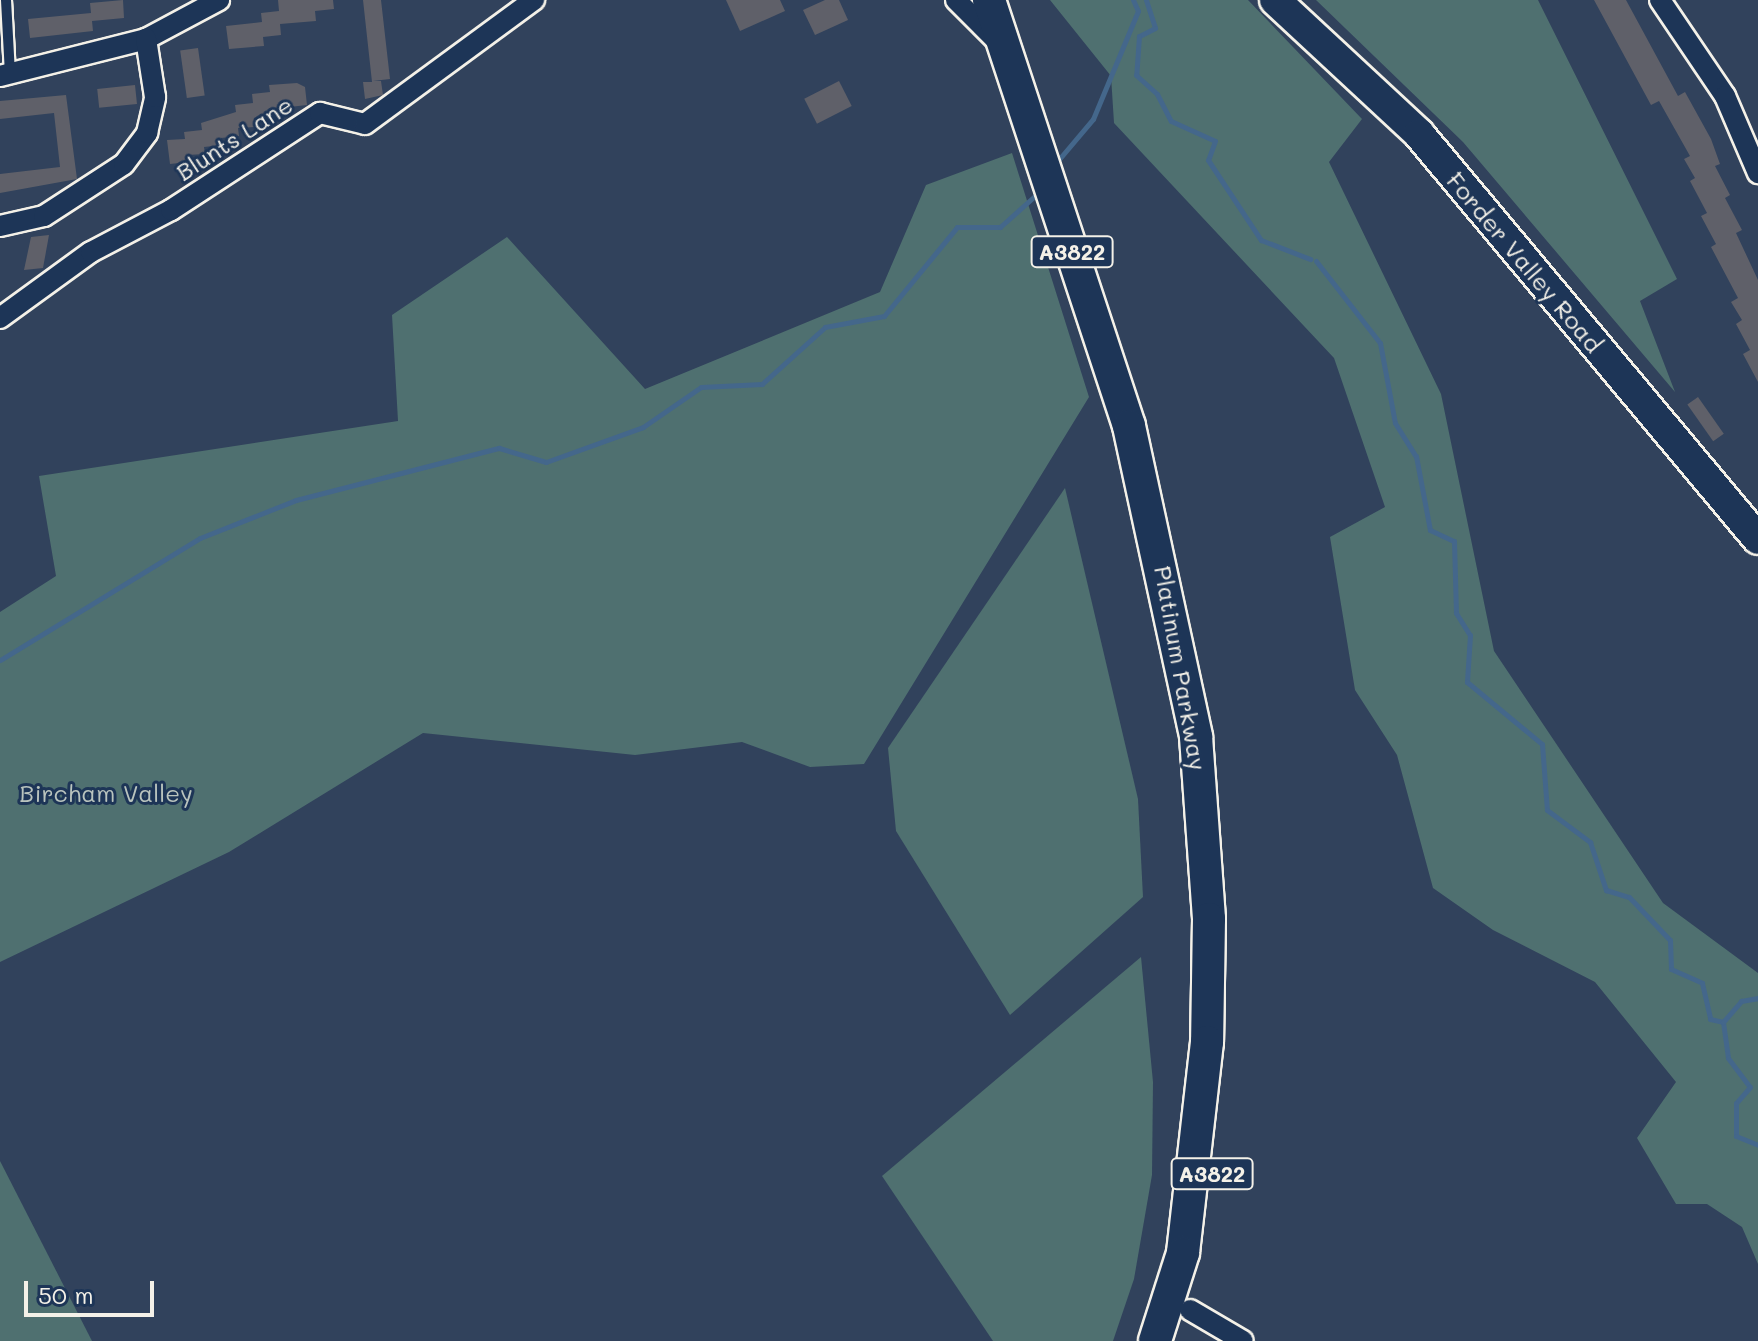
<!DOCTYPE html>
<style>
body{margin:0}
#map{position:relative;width:1758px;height:1341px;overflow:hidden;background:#31425c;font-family:Mali,sans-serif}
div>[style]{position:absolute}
.green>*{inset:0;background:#4f7070}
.stream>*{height:5px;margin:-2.5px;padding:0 2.5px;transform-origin:2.5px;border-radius:2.5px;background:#44678b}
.building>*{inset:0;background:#5f6069;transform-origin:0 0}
.roads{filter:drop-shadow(2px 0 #f4f1e8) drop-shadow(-2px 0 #f4f1e8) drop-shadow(0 2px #f4f1e8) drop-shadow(0 -2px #f4f1e8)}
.lane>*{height:10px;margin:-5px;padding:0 5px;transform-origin:5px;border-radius:5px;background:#1d3557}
.street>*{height:20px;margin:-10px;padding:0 10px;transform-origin:10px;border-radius:10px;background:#1d3557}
.secondary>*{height:30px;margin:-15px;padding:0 15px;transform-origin:15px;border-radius:15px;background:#1d3557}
.primary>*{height:32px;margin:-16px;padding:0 16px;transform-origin:16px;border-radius:16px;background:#1d3557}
span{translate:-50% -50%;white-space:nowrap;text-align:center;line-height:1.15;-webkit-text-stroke:6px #1d3557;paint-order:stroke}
.shield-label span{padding:2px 6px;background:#1d3557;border:2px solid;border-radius:6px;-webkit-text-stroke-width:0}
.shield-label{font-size:22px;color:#f4f1e8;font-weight:700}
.street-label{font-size:24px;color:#f4f1e8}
.park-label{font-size:24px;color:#bac4be}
.scale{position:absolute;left:24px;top:1281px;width:130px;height:36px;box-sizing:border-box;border:4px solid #f4f1e8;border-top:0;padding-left:10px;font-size:24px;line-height:28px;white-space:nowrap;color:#f4f1e8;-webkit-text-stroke:6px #1d3557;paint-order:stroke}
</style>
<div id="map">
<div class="green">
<div style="clip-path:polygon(1050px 0,1248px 0,1362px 119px,1329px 162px,1441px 394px,1494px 651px,1663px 903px,1758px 973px,1758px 1264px,1742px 1227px,1707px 1204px,1676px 1204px,1637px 1138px,1676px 1082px,1595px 982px,1493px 930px,1433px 888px,1397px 755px,1355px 690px,1330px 537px,1385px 507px,1334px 358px,1114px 123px,1111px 76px)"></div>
<div style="clip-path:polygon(1316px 0,1538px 0,1677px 279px,1640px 301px,1675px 392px,1463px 142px)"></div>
<div style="clip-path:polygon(1012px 153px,1089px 397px,864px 764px,810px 767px,742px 742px,635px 755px,423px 733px,229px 852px,0 962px,0 612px,56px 576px,39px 476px,398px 421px,392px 315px,507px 237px,645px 389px,880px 292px,926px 185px)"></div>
<div style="clip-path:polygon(1065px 488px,1138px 799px,1143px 897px,1010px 1015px,896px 831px,888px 748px)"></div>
<div style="clip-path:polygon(1141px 957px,1153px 1082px,1152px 1175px,1134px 1279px,1113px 1341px,993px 1341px,882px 1176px)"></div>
<div style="clip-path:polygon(0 1161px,92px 1341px,0 1341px)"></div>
</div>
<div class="stream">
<div style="left:1146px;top:0;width:29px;rotate:72deg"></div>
<div style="left:1155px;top:28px;width:18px;rotate:153deg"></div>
<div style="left:1139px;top:36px;width:39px;rotate:94deg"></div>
<div style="left:1136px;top:75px;width:28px;rotate:42deg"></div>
<div style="left:1157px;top:94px;width:30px;rotate:63deg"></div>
<div style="left:1171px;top:121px;width:48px;rotate:24.4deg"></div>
<div style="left:1215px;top:141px;width:20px;rotate:110deg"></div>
<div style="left:1208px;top:160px;width:96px;rotate:56.5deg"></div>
<div style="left:1261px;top:240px;width:53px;rotate:21.2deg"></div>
<div style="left:1055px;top:164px;width:59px;rotate:-49.8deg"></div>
<div style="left:1093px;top:119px;width:117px;rotate:-67.4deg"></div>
<div style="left:1138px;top:11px;width:12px;rotate:-114deg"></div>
<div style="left:1316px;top:261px;width:104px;rotate:52deg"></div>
<div style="left:1380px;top:343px;width:81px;rotate:79.4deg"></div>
<div style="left:1395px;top:423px;width:39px;rotate:58deg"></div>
<div style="left:1416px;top:456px;width:75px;rotate:79.3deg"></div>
<div style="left:1430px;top:530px;width:26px;rotate:25deg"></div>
<div style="left:1454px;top:541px;width:72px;rotate:88.4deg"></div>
<div style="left:1456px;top:613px;width:26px;rotate:58deg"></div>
<div style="left:1470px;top:635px;width:47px;rotate:93.7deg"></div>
<div style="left:1467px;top:682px;width:97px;rotate:39.6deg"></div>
<div style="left:1542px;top:744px;width:66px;rotate:85.7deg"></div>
<div style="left:1547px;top:810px;width:54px;rotate:36.7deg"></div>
<div style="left:1590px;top:842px;width:51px;rotate:71.6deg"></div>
<div style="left:1606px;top:890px;width:24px;rotate:17deg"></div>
<div style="left:1629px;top:897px;width:59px;rotate:46.4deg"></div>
<div style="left:1670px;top:940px;width:29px;rotate:88deg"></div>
<div style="left:1671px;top:969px;width:34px;rotate:24deg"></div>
<div style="left:1702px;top:983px;width:37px;rotate:77deg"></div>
<div style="left:1710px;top:1019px;width:13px;rotate:13deg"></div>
<div style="left:1723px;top:1022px;width:36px;rotate:82deg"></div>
<div style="left:1728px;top:1058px;width:36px;rotate:53deg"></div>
<div style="left:1750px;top:1087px;width:21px;rotate:131deg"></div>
<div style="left:1736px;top:1103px;width:33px;rotate:90deg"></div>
<div style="left:1736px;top:1136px;width:24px;rotate:22deg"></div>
<div style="left:0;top:660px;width:234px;rotate:-31.4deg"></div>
<div style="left:200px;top:538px;width:103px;rotate:-21.6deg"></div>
<div style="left:296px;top:500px;width:210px;rotate:-14.4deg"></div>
<div style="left:499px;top:448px;width:49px;rotate:16.6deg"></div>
<div style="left:546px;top:462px;width:103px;rotate:-19.8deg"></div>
<div style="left:643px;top:427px;width:70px;rotate:-34.6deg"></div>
<div style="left:701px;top:387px;width:61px;rotate:-2.8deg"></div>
<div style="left:762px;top:384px;width:85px;rotate:-42.1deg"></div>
<div style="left:825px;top:327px;width:60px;rotate:-10.6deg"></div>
<div style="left:884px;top:316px;width:115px;rotate:-50.6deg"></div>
<div style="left:957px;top:227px;width:43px"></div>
<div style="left:1000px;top:227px;width:51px;rotate:-41.8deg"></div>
<div style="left:1723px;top:1022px;width:28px;rotate:-49deg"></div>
<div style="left:1741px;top:1001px;width:17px;rotate:-10deg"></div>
</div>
<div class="building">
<div style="clip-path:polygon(123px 0,124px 18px,92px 21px,93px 31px,30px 38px,28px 19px,91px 13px,90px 3px)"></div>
<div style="clip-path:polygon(278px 0,333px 0,334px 9px,315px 11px,316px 21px,280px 24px,281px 35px,263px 37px,264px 46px,229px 49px,226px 26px,262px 22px,261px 13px,279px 11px)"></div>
<div style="clip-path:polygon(363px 0,381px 0,390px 79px,373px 81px,381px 81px,383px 95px,365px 99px,363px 82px,372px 82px)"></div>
<div style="clip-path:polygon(726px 0,780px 0,785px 11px,740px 31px)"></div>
<div style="clip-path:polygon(825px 0,839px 0,848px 20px,815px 35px,803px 10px)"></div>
<div style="clip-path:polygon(1594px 0,1626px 0,1678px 96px,1685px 92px,1711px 139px,1720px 164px,1715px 166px,1730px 195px,1725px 198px,1742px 230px,1736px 233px,1758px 280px,1758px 382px,1743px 354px,1750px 350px,1736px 324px,1742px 320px,1731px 302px,1738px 298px,1711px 247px,1716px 244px,1701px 216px,1707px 213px,1690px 181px,1695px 178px,1684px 159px,1690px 156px,1659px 101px,1651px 105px)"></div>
<div style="left:198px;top:48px;width:48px;height:18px;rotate:82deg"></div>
<div style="left:839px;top:81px;width:28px;height:39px;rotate:63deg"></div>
<div style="clip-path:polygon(297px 83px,305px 87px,307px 105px,272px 109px,273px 116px,254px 118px,255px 127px,238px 128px,239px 136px,221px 138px,222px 145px,204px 147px,205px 154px,187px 155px,188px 162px,170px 164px,167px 140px,185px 139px,184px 132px,202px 130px,201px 123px,236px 112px,235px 105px,253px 103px,252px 94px,270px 92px,269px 85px)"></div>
<div style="left:135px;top:85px;width:19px;height:38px;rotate:84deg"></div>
<div style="clip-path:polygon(66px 95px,77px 179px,0 193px,0 174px,60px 167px,54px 113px,0 119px,0 101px)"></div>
<div style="clip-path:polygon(49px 235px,43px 268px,24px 270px,31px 237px)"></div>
<div style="left:1698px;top:397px;width:45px;height:13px;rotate:55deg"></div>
</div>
<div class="roads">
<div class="lane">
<div style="left:6px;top:0;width:75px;rotate:86.9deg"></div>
</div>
<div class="street">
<div style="left:956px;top:0;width:59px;rotate:45deg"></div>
<div style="left:1660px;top:0;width:116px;rotate:55.9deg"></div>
<div style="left:1725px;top:96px;width:84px;rotate:66.8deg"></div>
<div style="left:0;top:76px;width:151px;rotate:-14.2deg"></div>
<div style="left:146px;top:39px;width:83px;rotate:-28.1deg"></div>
<div style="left:0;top:226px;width:45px;rotate:-12.8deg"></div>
<div style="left:44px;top:216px;width:95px;rotate:-33deg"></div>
<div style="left:124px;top:164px;width:39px;rotate:-53deg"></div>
<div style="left:147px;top:133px;width:37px;rotate:-77deg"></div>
<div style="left:155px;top:97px;width:59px;rotate:-98.8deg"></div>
<div style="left:0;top:318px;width:112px;rotate:-36deg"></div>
<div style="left:91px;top:252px;width:90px;rotate:-27.7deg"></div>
<div style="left:171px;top:210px;width:178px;rotate:-33.1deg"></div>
<div style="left:320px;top:113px;width:46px;rotate:13.7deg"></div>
<div style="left:365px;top:124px;width:210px;rotate:-36.3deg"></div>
<div style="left:1190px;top:1310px;width:61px;rotate:30.3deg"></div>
</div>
<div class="secondary">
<div style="left:1275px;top:0;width:197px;rotate:42.9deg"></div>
<div style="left:1419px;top:134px;width:528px;rotate:50.07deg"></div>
</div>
<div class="primary">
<div style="left:989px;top:0;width:448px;rotate:71.8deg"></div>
<div style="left:1129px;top:426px;width:318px;rotate:77.8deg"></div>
<div style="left:1196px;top:737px;width:182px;rotate:85.9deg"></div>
<div style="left:1209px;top:919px;width:123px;rotate:90.9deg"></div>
<div style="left:1207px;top:1042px;width:212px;rotate:96.5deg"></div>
<div style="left:1183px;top:1253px;width:92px;rotate:107.7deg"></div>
</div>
</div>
<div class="shield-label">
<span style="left:1072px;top:252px">A3822</span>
<span style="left:1212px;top:1174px">A3822</span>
</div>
<div class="street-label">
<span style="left:234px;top:138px;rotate:-33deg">Blunts Lane</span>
<span style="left:1525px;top:262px;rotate:50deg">Forder Valley Road</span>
<span style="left:1181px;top:668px;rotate:80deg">Platinum Parkway</span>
</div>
<div class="park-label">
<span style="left:106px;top:793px">Bircham Valley</span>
</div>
<div class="scale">50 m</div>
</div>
